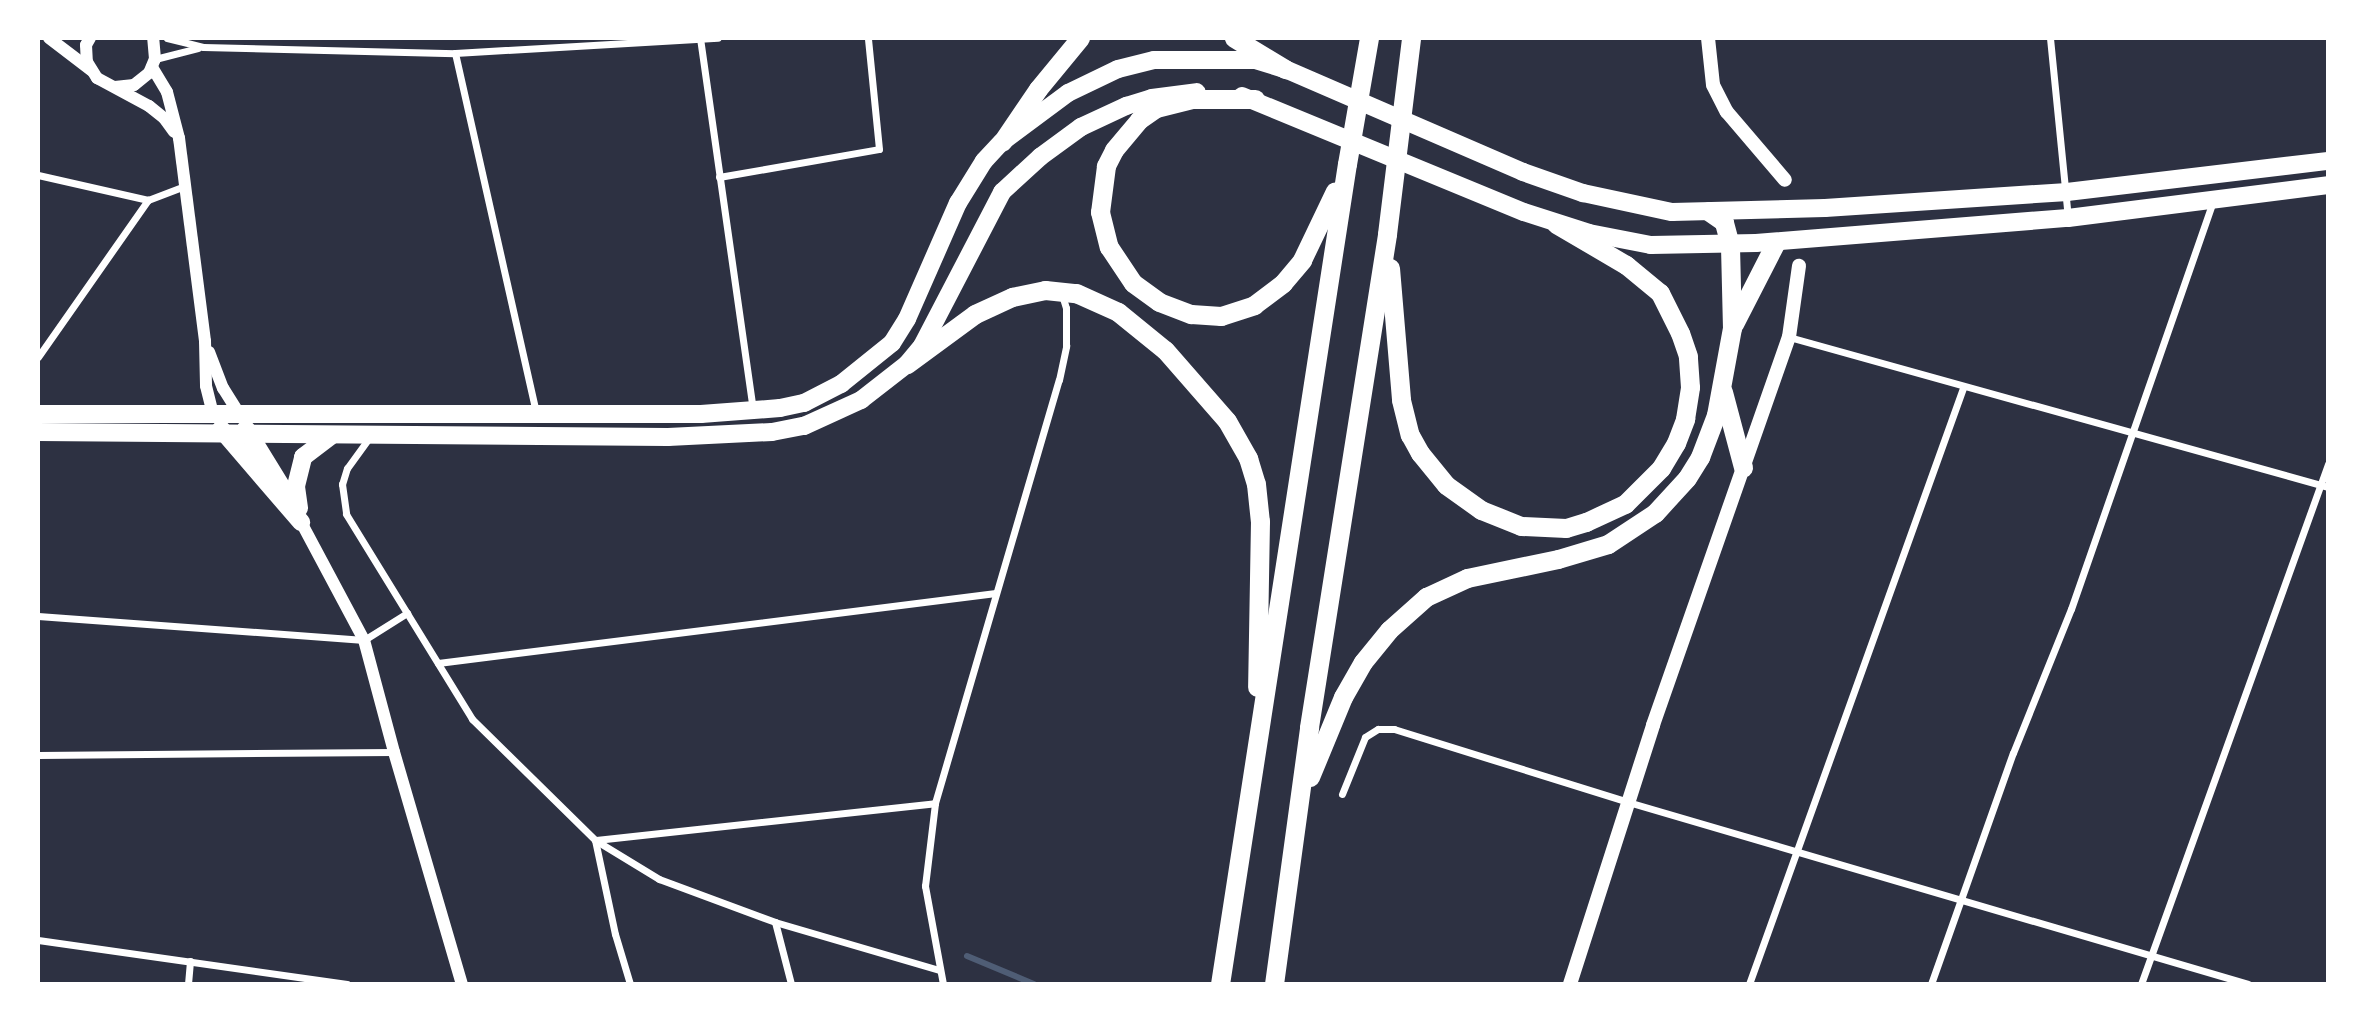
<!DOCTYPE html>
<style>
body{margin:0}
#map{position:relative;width:2366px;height:1022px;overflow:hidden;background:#2d3142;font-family:"Archivo Narrow",sans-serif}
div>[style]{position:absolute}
.stream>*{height:6px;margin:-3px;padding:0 3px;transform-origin:3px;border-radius:3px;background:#4f5d75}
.minor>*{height:7px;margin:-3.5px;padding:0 3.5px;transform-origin:3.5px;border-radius:3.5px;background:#fff}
.tertiary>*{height:12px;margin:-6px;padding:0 6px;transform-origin:6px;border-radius:6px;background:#fff}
.secondary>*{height:14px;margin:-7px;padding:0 7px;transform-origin:7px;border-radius:7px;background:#fff}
.primary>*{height:18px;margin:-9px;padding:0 9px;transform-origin:9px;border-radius:9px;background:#fff}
.trunk>*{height:19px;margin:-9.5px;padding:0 9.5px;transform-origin:9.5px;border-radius:9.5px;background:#fff}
span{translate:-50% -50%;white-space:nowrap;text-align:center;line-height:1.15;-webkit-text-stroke:5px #fff;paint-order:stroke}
.frame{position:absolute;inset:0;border:40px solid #fff;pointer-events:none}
</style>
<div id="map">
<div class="stream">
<div style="left:967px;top:956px;width:73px;rotate:22.7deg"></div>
</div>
<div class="minor">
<div style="left:167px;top:38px;width:37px;rotate:14deg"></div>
<div style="left:203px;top:47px;width:252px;rotate:1.4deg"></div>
<div style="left:455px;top:53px;width:263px;rotate:-3.3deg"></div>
<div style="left:700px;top:38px;width:376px;rotate:81.9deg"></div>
<div style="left:2050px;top:38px;width:181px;rotate:84.3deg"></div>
<div style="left:455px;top:53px;width:369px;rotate:77.3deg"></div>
<div style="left:155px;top:59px;width:44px;rotate:-14.3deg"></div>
<div style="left:38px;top:175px;width:113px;rotate:12.8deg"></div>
<div style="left:148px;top:200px;width:40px;rotate:-21deg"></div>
<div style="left:719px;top:177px;width:162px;rotate:-9.9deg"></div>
<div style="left:879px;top:149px;width:112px;rotate:-95.7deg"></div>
<div style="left:1789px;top:337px;width:559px;rotate:15.55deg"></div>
<div style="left:38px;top:357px;width:192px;rotate:-55deg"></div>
<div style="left:369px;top:438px;width:37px;rotate:126deg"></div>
<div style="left:347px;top:468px;width:17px;rotate:107deg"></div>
<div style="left:342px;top:484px;width:30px;rotate:82deg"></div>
<div style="left:346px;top:514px;width:241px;rotate:58.4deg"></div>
<div style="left:472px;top:719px;width:173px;rotate:44.5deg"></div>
<div style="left:595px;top:840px;width:75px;rotate:31.4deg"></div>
<div style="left:659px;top:879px;width:124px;rotate:20.3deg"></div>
<div style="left:775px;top:922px;width:171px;rotate:16.3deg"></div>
<div style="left:38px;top:616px;width:327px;rotate:4.2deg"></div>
<div style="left:364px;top:640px;width:51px;rotate:-32.1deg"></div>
<div style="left:438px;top:663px;width:562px;rotate:-7.15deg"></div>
<div style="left:38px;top:755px;width:356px;rotate:-0.5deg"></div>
<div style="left:1342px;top:794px;width:61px;rotate:-68deg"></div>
<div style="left:1365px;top:737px;width:15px;rotate:-32deg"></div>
<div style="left:1378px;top:729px;width:16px"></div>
<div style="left:1394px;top:729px;width:245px;rotate:17.3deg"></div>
<div style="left:1628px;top:802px;width:646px;rotate:16.36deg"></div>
<div style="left:595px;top:840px;width:96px;rotate:78deg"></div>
<div style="left:615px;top:934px;width:52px;rotate:73.3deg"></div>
<div style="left:596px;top:840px;width:341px;rotate:-6.2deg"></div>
<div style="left:775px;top:922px;width:64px;rotate:75.5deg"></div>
<div style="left:38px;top:940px;width:312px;rotate:8.1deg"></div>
<div style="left:188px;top:984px;width:23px;rotate:-85deg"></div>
<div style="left:943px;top:984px;width:100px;rotate:-100.4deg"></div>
<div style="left:925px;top:886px;width:84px;rotate:-83.1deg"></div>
<div style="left:935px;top:803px;width:441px;rotate:-73.7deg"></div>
<div style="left:1059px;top:380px;width:35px;rotate:-78deg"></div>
<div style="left:1066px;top:346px;width:38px;rotate:-90deg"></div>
<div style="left:1066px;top:308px;width:14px;rotate:-107deg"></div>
<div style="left:1749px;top:984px;width:633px;rotate:-70.25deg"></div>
<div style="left:1931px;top:984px;width:245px;rotate:-70.5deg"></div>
<div style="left:2013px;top:753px;width:155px;rotate:-68.1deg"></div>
<div style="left:2071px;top:609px;width:431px;rotate:-70.8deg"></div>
<div style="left:2141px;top:984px;width:553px;rotate:-70.22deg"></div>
</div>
<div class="tertiary">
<div style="left:49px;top:38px;width:53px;rotate:37.3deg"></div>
<div style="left:90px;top:38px;width:8px;rotate:120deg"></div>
<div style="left:86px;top:45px;width:17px;rotate:87deg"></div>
<div style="left:87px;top:62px;width:19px;rotate:58deg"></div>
<div style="left:97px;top:78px;width:59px;rotate:28.3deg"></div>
<div style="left:149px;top:106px;width:19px;rotate:39deg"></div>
<div style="left:164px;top:118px;width:17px;rotate:54deg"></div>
<div style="left:152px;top:67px;width:29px;rotate:59deg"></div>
<div style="left:167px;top:92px;width:48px;rotate:75.4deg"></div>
<div style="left:179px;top:138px;width:205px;rotate:82.7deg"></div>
<div style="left:205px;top:341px;width:45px;rotate:88.7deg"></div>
<div style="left:206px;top:386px;width:30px;rotate:76deg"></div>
<div style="left:115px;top:87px;width:19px;rotate:-6deg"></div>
<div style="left:134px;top:85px;width:19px;rotate:-39deg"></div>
<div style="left:149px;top:73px;width:15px;rotate:-67deg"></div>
<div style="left:155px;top:59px;width:21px;rotate:-95deg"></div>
<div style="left:209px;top:352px;width:39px;rotate:69deg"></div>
<div style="left:223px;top:388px;width:31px;rotate:58deg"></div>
<div style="left:301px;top:522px;width:134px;rotate:61.9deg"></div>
<div style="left:364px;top:640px;width:116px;rotate:75deg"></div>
<div style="left:394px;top:752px;width:242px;rotate:73.7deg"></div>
</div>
<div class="secondary">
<div style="left:1708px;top:38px;width:47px;rotate:83.9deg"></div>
<div style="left:1713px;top:85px;width:30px;rotate:63deg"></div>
<div style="left:1727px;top:112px;width:89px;rotate:49.5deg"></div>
<div style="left:1570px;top:984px;width:272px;rotate:-72.2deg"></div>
<div style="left:1653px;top:725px;width:411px;rotate:-70.7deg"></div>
<div style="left:1789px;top:337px;width:72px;rotate:-82deg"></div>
</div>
<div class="primary">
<div style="left:1242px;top:96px;width:305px;rotate:22.4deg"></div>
<div style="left:1524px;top:212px;width:68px;rotate:17.9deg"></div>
<div style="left:1589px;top:233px;width:63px;rotate:11deg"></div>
<div style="left:1651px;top:245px;width:105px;rotate:-1.1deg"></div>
<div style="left:1756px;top:243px;width:313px;rotate:-4.6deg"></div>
<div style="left:2068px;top:218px;width:262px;rotate:-7.2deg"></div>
<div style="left:38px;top:414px;width:663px"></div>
<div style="left:701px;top:414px;width:79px;rotate:-4.3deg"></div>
<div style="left:780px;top:408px;width:25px;rotate:-12deg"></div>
<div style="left:804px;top:403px;width:42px;rotate:-27.2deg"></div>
<div style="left:841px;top:384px;width:65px;rotate:-38.8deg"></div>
<div style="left:892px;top:343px;width:28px;rotate:-58deg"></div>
<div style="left:907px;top:319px;width:127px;rotate:-66.3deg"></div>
<div style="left:958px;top:203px;width:49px;rotate:-58.2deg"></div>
<div style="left:984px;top:161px;width:26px;rotate:-47deg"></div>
<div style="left:1002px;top:142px;width:82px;rotate:-36.6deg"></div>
<div style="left:1068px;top:93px;width:55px;rotate:-25.6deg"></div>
<div style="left:1118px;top:69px;width:37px;rotate:-14deg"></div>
<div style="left:1154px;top:60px;width:101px"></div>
<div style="left:1255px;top:60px;width:31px;rotate:17deg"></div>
<div style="left:1285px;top:69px;width:259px;rotate:23.4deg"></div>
<div style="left:1523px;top:172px;width:64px;rotate:19.3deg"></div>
<div style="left:1583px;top:193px;width:91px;rotate:12.1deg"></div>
<div style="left:1672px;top:212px;width:153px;rotate:-1.5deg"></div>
<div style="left:1825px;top:208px;width:243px;rotate:-3.8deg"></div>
<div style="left:2067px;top:192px;width:263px;rotate:-6.8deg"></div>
<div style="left:221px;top:429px;width:123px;rotate:49.3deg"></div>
<div style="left:246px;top:429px;width:76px;rotate:58.4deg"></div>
<div style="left:38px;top:432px;width:630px;rotate:0.45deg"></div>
<div style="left:668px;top:437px;width:104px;rotate:-2.8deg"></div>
<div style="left:772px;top:432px;width:33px;rotate:-11deg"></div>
<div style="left:804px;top:426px;width:63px;rotate:-24.5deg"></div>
<div style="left:861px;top:400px;width:58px;rotate:-38deg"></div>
<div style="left:907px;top:364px;width:23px;rotate:-50deg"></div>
<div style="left:922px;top:346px;width:174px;rotate:-62.5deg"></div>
<div style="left:1002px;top:192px;width:52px;rotate:-42.6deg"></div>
<div style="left:1040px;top:157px;width:51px;rotate:-36.2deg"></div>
<div style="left:1081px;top:127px;width:50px;rotate:-25deg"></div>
<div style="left:1126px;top:106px;width:27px;rotate:-17deg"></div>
<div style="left:1152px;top:98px;width:45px;rotate:-7.6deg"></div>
<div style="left:299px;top:508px;width:22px;rotate:-98deg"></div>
<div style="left:296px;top:486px;width:30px;rotate:-76deg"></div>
<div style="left:303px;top:457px;width:35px;rotate:-37deg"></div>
</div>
<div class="trunk">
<div style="left:1234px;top:38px;width:60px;rotate:31.3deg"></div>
<div style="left:1255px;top:99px;width:63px;rotate:180deg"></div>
<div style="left:1192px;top:99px;width:37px;rotate:166deg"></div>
<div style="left:1156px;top:108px;width:21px;rotate:145deg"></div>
<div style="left:1139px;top:120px;width:39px;rotate:130deg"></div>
<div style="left:1114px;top:150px;width:18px;rotate:117deg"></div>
<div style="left:1106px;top:166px;width:46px;rotate:97.4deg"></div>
<div style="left:1100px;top:212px;width:36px;rotate:76deg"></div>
<div style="left:1109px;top:247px;width:43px;rotate:56.3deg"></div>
<div style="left:1133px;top:283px;width:32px;rotate:36deg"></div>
<div style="left:1159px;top:302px;width:34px;rotate:21deg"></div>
<div style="left:1191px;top:314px;width:30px;rotate:4deg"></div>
<div style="left:1221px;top:316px;width:35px;rotate:-18deg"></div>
<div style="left:1254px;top:305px;width:36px;rotate:-37deg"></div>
<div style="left:1283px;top:283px;width:30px;rotate:-50deg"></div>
<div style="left:1302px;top:260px;width:76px;rotate:-64.4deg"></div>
<div style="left:1002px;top:142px;width:64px;rotate:-55.8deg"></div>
<div style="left:1038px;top:89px;width:66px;rotate:-50.5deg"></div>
<div style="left:1390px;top:268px;width:132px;rotate:85.2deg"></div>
<div style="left:1401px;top:400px;width:36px;rotate:76deg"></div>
<div style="left:1410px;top:435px;width:21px;rotate:61deg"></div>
<div style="left:1420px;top:453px;width:41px;rotate:50.9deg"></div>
<div style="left:1446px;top:485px;width:43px;rotate:35.5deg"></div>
<div style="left:1481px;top:510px;width:43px;rotate:21.8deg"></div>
<div style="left:1521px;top:526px;width:45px;rotate:2.5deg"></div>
<div style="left:1566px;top:528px;width:21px;rotate:-17deg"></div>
<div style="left:1586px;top:522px;width:43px;rotate:-24.8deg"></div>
<div style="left:1625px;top:504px;width:51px;rotate:-45deg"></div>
<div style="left:1661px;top:468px;width:29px;rotate:-59deg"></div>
<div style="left:1676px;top:443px;width:26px;rotate:-69deg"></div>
<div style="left:1685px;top:419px;width:32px;rotate:-81deg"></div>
<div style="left:1690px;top:387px;width:31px;rotate:-94deg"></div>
<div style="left:1688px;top:356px;width:24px;rotate:-109deg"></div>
<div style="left:1680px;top:333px;width:45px;rotate:-116.6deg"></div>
<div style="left:1660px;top:293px;width:44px;rotate:-140.5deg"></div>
<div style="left:1626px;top:265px;width:81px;rotate:-149.6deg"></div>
<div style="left:1734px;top:324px;width:92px;rotate:-62.9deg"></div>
<div style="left:907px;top:364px;width:84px;rotate:-36.3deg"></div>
<div style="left:975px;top:314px;width:41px;rotate:-24.7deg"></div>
<div style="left:1012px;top:297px;width:34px;rotate:-12deg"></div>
<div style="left:1045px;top:290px;width:31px;rotate:6deg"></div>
<div style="left:1076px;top:293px;width:46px;rotate:24.3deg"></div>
<div style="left:1118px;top:312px;width:60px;rotate:39deg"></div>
<div style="left:1165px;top:350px;width:94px;rotate:48.9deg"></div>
<div style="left:1227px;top:421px;width:43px;rotate:60.4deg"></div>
<div style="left:1248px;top:458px;width:27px;rotate:73deg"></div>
<div style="left:1256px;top:484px;width:37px;rotate:84deg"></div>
<div style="left:1260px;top:521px;width:166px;rotate:91deg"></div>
<div style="left:1723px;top:392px;width:78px;rotate:75.1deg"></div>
<div style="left:1310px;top:777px;width:87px;rotate:-67.6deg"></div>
<div style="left:1343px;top:697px;width:40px;rotate:-60.3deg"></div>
<div style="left:1363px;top:662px;width:41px;rotate:-50.9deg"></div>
<div style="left:1389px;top:630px;width:50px;rotate:-41.7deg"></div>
<div style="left:1426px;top:597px;width:45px;rotate:-24.9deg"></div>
<div style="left:1467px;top:578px;width:93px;rotate:-11.8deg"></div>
<div style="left:1558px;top:559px;width:52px;rotate:-16.7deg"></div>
<div style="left:1608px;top:544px;width:56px;rotate:-33.4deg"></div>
<div style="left:1655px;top:513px;width:47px;rotate:-47.6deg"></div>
<div style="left:1687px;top:478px;width:25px;rotate:-58deg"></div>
<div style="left:1700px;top:457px;width:45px;rotate:-69.1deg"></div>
<div style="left:1716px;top:415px;width:88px;rotate:-79.6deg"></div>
<div style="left:1732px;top:328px;width:83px;rotate:-91.4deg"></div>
<div style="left:1730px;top:245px;width:24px;rotate:-105deg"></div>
<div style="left:1724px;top:222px;width:19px;rotate:-145deg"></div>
<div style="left:1220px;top:984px;width:830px;rotate:-81.2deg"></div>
<div style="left:1347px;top:164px;width:128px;rotate:-80.1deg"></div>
<div style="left:1274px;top:984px;width:259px;rotate:-82.2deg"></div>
<div style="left:1309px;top:727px;width:499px;rotate:-81deg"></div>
<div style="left:1387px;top:234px;width:197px;rotate:-83deg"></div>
</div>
<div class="frame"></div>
</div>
